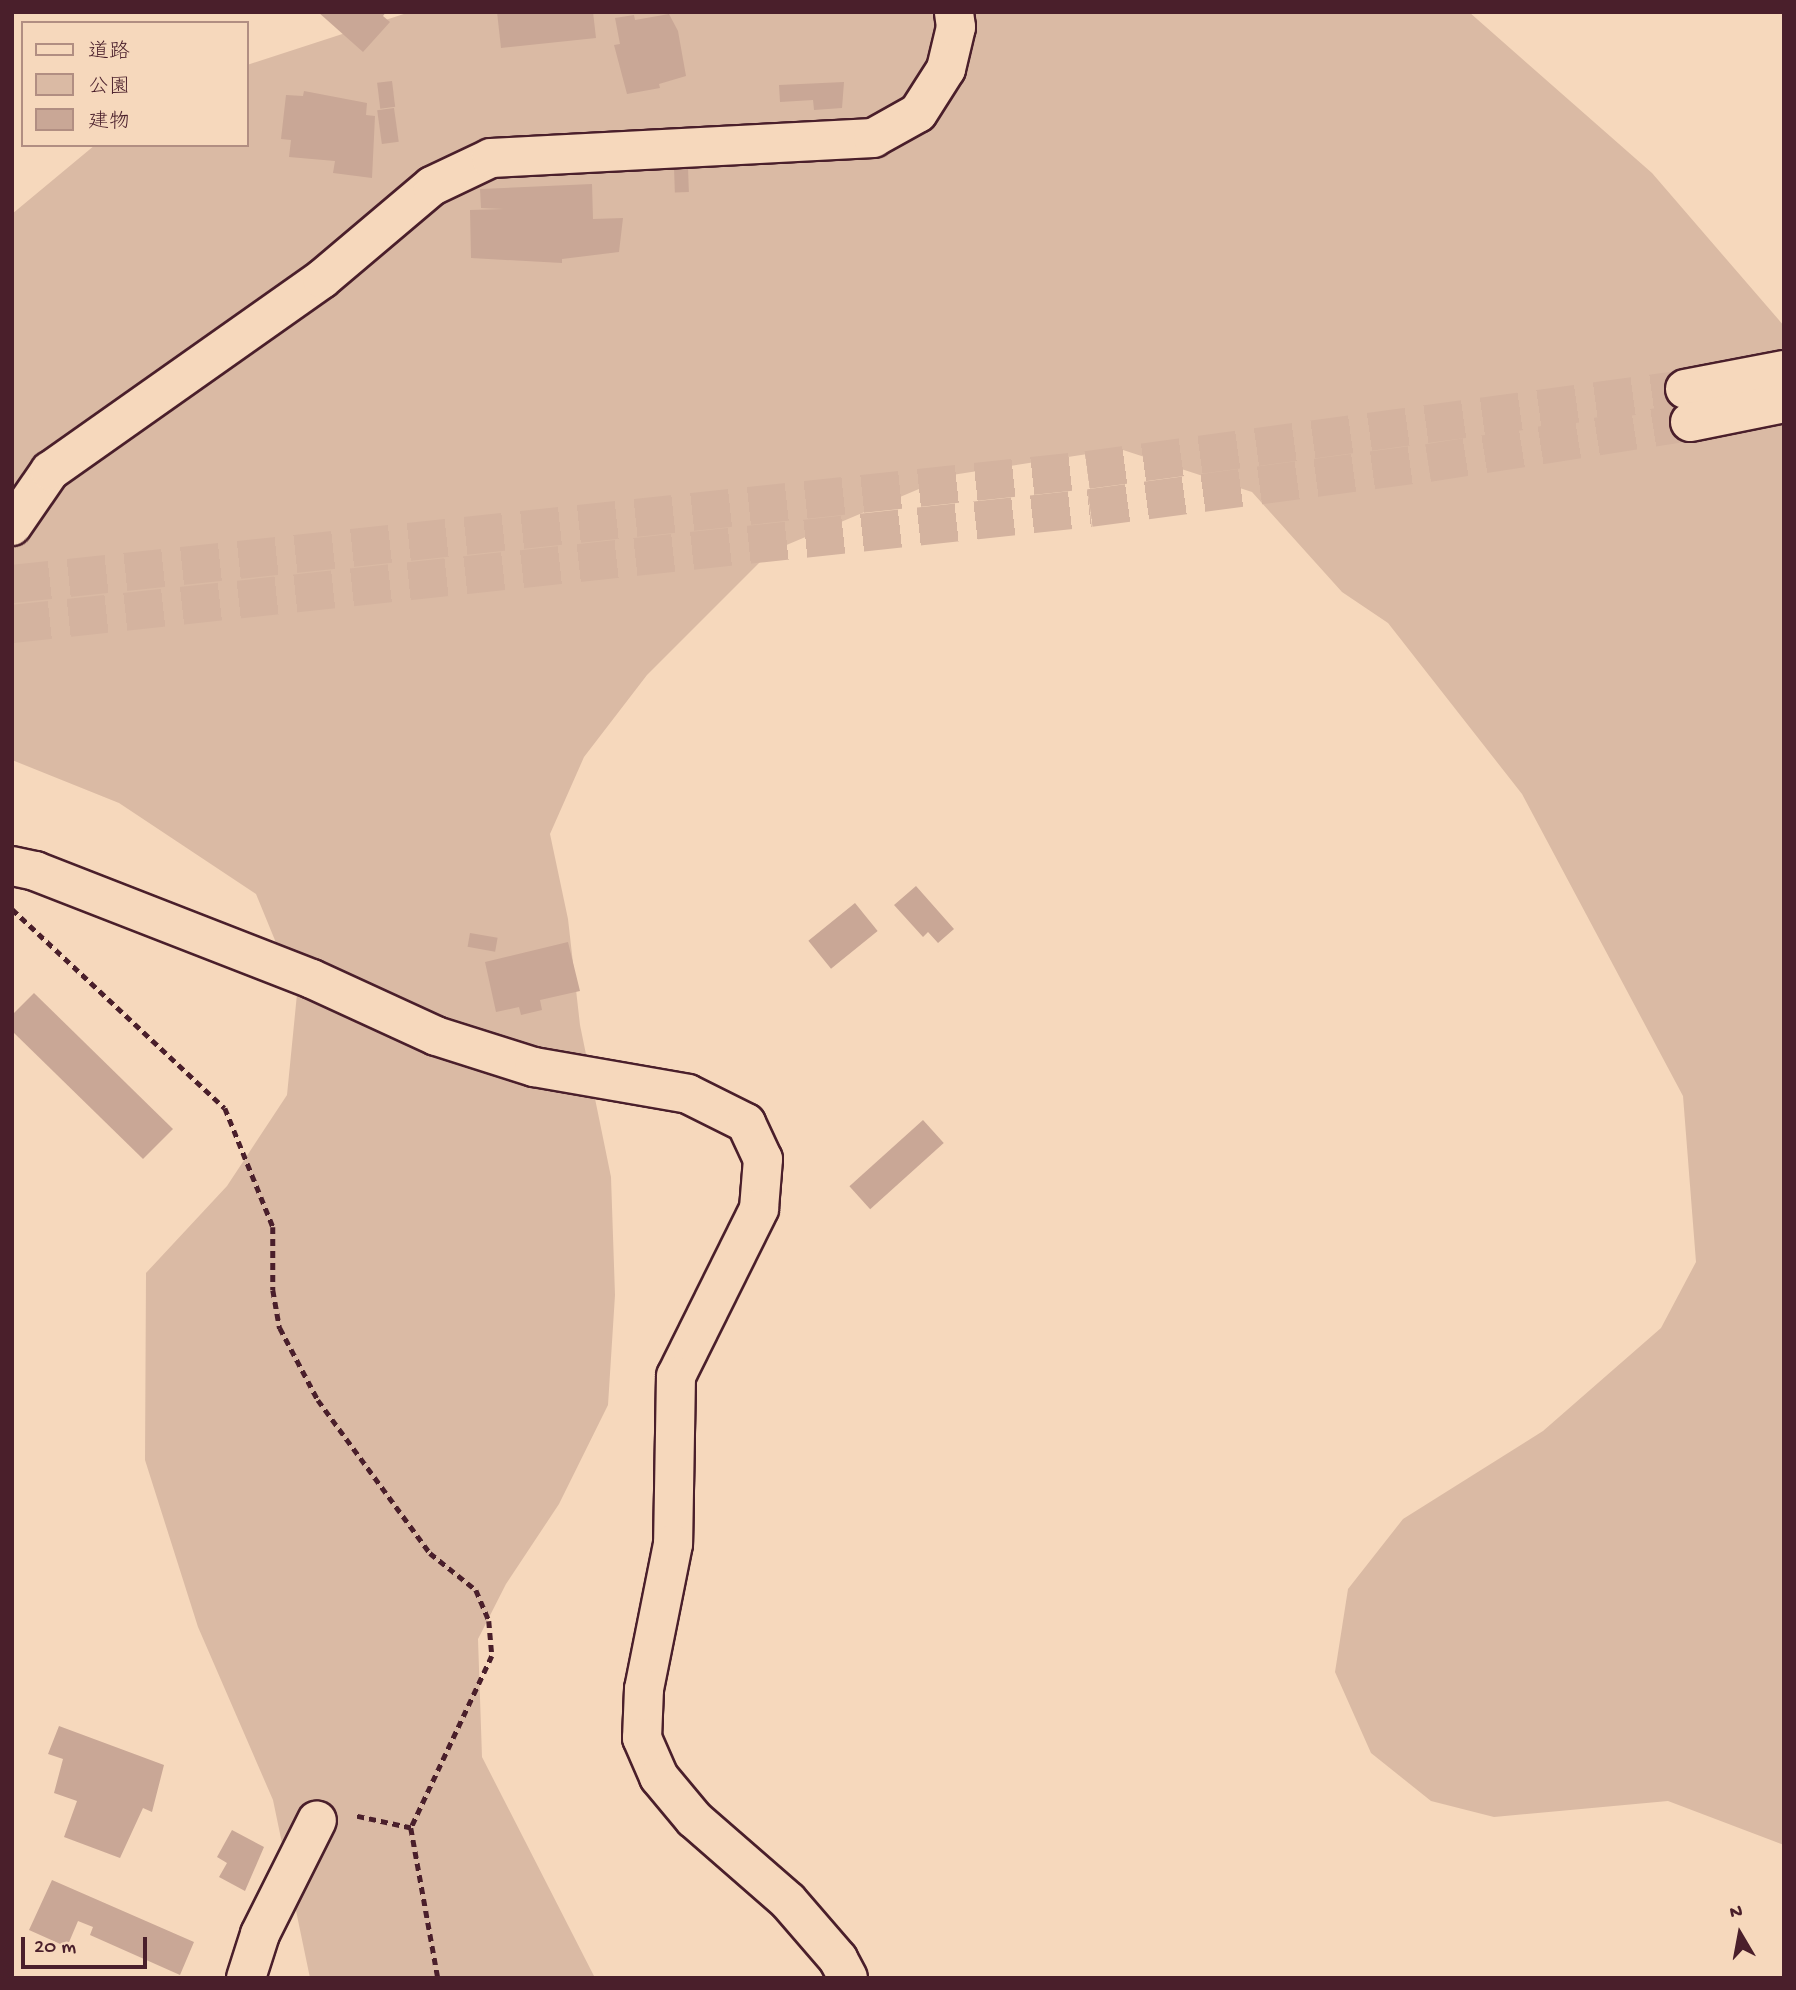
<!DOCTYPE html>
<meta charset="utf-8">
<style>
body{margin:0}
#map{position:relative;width:1796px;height:1990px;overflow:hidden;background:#f6d8bc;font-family:"Gochi Hand","Klee One",sans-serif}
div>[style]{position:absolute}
.green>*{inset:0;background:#dabaa4}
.building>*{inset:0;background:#c9a796;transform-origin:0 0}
.highway-tunnel>*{height:38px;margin-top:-19px;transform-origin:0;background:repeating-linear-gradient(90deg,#d4b39f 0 38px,transparent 0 57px)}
.path>*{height:4.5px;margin-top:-2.25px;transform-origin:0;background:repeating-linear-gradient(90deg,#4a1f2b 0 7px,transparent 0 12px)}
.roads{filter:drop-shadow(2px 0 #4a1f2b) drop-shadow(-2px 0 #4a1f2b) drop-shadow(0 2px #4a1f2b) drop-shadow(0 -2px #4a1f2b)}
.street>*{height:38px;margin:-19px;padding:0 19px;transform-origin:19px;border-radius:19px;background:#f6d8bc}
.highway>*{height:38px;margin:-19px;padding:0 19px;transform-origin:19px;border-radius:19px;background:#f6d8bc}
span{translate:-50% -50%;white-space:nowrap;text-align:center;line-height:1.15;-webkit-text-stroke:6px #f6d8bc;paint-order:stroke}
.frame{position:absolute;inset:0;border:14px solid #4a1f2b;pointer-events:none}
.legend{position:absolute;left:21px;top:21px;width:228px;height:126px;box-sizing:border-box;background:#f6d8bc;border:2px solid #b18e82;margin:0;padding:9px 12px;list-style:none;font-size:21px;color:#4a1f2b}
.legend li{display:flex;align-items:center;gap:14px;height:35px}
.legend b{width:35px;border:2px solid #b18e82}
.north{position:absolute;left:1705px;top:1899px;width:70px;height:70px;-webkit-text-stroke:5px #f6d8bc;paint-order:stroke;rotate:350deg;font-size:19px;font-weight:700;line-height:28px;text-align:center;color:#4a1f2b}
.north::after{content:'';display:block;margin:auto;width:24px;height:32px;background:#4a1f2b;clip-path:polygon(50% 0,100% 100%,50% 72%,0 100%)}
.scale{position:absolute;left:21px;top:1937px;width:126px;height:32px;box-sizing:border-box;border:4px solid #4a1f2b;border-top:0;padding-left:9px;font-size:21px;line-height:24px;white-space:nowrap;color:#4a1f2b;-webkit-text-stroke:5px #f6d8bc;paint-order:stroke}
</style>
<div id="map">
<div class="green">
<div style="clip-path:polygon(410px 12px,1469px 12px,1652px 173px,1784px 326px,1784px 1845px,1668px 1801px,1494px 1817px,1431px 1801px,1371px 1753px,1335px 1672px,1348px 1589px,1403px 1519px,1543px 1431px,1661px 1328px,1696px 1262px,1683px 1096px,1522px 794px,1388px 623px,1342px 592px,1252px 492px,1120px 449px,952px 475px,770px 552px,647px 675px,584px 757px,550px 834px,568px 919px,580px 1025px,611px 1177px,615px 1295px,608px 1405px,559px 1504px,506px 1584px,478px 1639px,482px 1757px,595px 1978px,310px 1978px,273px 1800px,198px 1627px,145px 1460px,146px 1273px,227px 1186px,287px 1095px,297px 994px,256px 894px,119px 803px,12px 760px,12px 214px,95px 145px,247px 145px,247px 65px)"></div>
</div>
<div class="building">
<div style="clip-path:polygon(318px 12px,386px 12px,383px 16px,390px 22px,363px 52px)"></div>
<div style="clip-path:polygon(497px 12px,593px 12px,596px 38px,501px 48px)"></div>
<div style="clip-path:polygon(669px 14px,678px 31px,686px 76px,659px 84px,660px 88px,627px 94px,614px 45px,620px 44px,615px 18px,634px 15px,635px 20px)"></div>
<div style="left:392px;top:81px;width:26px;height:15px;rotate:83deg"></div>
<div style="clip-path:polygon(844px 82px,842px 108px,814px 110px,813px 100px,780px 102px,779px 85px)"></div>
<div style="clip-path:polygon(304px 91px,367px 103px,366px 115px,375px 116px,372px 178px,333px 173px,335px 161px,289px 157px,291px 140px,281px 139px,286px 95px,303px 96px)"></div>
<div style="left:394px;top:108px;width:34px;height:17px;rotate:82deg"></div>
<div style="left:688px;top:167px;width:25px;height:14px;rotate:88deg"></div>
<div style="clip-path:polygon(592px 184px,593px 219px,623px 218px,619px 252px,562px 259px,562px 263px,471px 258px,470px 210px,504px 209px,481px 208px,480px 189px)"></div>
<div style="clip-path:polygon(916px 886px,954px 929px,938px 943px,928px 932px,923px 937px,894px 905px)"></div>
<div style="left:855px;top:903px;width:36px;height:60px;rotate:51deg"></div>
<div style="left:470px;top:933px;width:28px;height:14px;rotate:10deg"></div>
<div style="clip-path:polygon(568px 942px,580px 991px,540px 1000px,542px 1010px,521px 1015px,519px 1007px,496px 1012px,485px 962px)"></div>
<div style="clip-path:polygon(34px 993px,173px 1129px,143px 1159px,12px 1031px,12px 1015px)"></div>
<div style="left:923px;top:1120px;width:31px;height:99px;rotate:48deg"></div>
<div style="clip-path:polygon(59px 1726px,164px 1765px,152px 1812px,143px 1808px,120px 1858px,64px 1837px,77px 1801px,54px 1793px,63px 1759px,48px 1754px)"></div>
<div style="clip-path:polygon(232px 1830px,264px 1847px,245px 1891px,219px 1877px,227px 1863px,217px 1857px)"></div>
<div style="clip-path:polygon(52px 1880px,194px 1942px,180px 1975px,90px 1935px,93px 1927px,78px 1921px,67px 1947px,29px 1930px)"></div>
</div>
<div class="highway-tunnel">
<div style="left:12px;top:584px;width:1081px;rotate:-6.05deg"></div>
<div style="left:1087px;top:470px;width:603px;rotate:-7.71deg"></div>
<div style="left:12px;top:624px;width:1084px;rotate:-6.14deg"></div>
<div style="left:1090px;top:508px;width:341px;rotate:-7.6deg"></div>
<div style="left:1428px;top:463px;width:265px;rotate:-8.9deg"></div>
</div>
<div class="path">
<div style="left:12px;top:909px;width:291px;rotate:43.1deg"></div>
<div style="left:225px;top:1108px;width:128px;rotate:68deg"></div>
<div style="left:273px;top:1227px;width:63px;rotate:90deg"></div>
<div style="left:273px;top:1290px;width:39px;rotate:80deg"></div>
<div style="left:280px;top:1328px;width:81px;rotate:62.2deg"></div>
<div style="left:318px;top:1400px;width:190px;rotate:53.8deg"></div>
<div style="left:430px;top:1553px;width:59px;rotate:38.8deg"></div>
<div style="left:476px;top:1590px;width:34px;rotate:67deg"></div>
<div style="left:489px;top:1621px;width:35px;rotate:85deg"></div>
<div style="left:492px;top:1656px;width:190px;rotate:115.2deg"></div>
<div style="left:411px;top:1828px;width:56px;rotate:-167.7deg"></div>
<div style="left:411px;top:1828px;width:152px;rotate:79.8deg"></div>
</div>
<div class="roads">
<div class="street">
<div style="left:12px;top:526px;width:67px;rotate:-55.4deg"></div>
<div style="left:50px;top:471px;width:333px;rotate:-35.2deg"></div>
<div style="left:322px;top:279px;width:144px;rotate:-40.2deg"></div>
<div style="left:432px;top:186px;width:65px;rotate:-25.4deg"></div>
<div style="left:491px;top:158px;width:383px;rotate:-3deg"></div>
<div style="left:873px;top:138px;width:51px;rotate:-29.1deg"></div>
<div style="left:918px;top:113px;width:52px;rotate:-57.5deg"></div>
<div style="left:946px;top:69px;width:43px;rotate:-76.6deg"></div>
<div style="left:956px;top:27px;width:15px;rotate:-98deg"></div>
<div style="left:12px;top:866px;width:24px;rotate:12deg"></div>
<div style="left:35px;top:871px;width:297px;rotate:21.3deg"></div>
<div style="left:312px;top:979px;width:136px;rotate:24.7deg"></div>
<div style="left:436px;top:1036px;width:103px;rotate:17.6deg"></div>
<div style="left:534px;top:1067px;width:156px;rotate:9.9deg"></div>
<div style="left:688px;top:1094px;width:65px;rotate:26.6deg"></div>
<div style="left:746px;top:1123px;width:40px;rotate:65deg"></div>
<div style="left:763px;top:1159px;width:50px;rotate:94.6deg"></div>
<div style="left:759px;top:1209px;width:186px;rotate:116.4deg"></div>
<div style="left:676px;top:1376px;width:168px;rotate:91deg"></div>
<div style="left:673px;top:1544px;width:148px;rotate:101.3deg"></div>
<div style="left:644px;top:1689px;width:49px;rotate:92.3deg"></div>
<div style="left:642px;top:1738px;width:43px;rotate:66.4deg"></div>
<div style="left:659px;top:1777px;width:55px;rotate:50.2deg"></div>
<div style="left:694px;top:1819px;width:125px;rotate:41.1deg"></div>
<div style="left:788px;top:1901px;width:77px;rotate:49.2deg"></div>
<div style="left:838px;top:1959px;width:21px;rotate:62deg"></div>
<div style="left:246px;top:1978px;width:46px;rotate:-72.3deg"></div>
<div style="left:260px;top:1934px;width:127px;rotate:-63.4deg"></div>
</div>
<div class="highway">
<div style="left:1685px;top:389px;width:101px;rotate:-10.9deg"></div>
<div style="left:1690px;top:422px;width:96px;rotate:-11.4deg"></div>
</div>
</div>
<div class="frame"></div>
<ul class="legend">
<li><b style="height:9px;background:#f6d8bc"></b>道路</li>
<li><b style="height:19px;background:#dabaa4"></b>公園</li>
<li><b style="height:19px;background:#c9a796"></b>建物</li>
</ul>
<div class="north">N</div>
<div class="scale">20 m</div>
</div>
